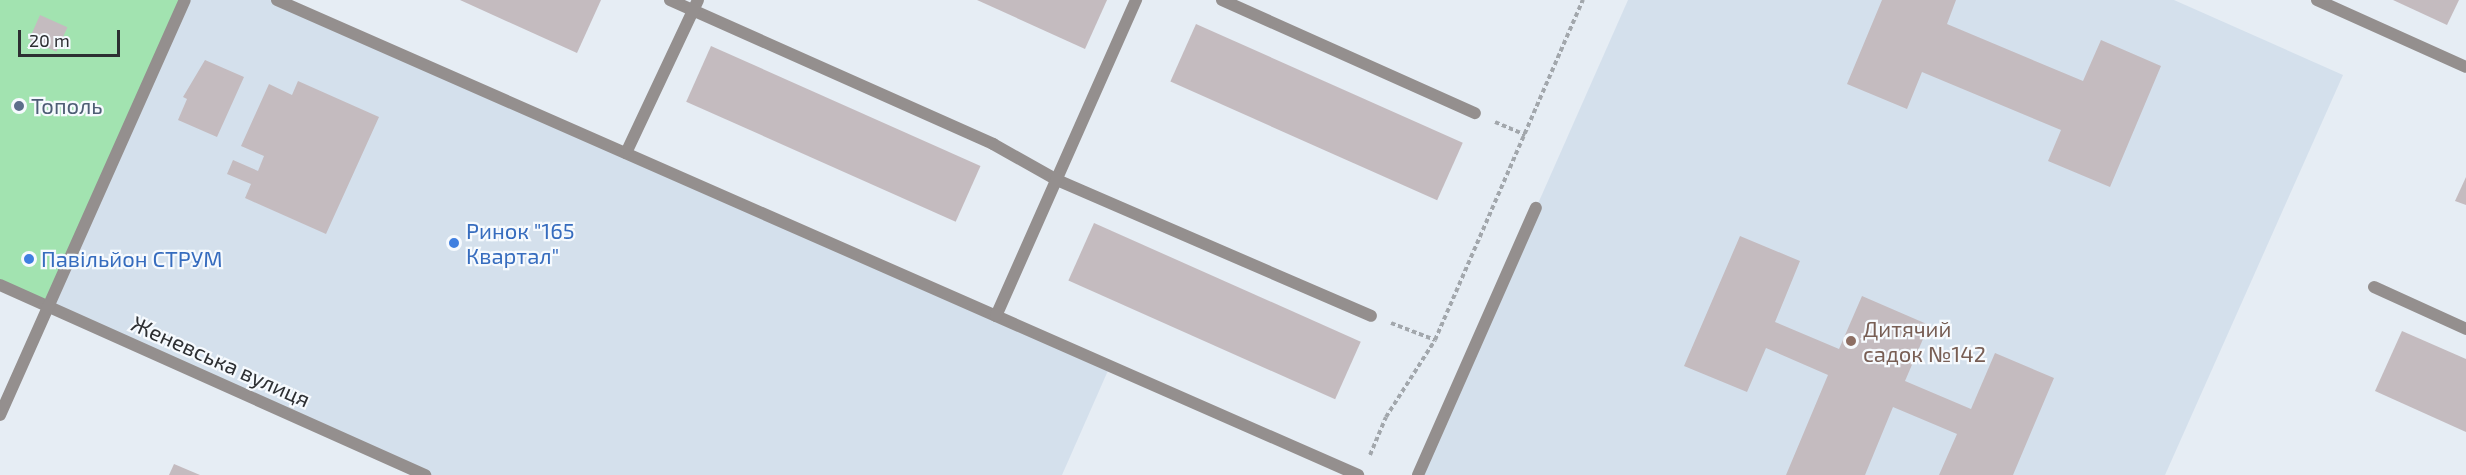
<!DOCTYPE html>
<meta charset="utf-8">
<style>
body{margin:0}
#map{position:relative;width:2466px;height:475px;overflow:hidden;background:#e6edf4;font-family:"Exo 2",sans-serif}
div>[style]{position:absolute}
.built>*{inset:0;background:#d4e0ec}
.green>*{inset:0;background:#a2e3b0}
.building>*{inset:0;background:#c4bbbf;transform-origin:0 0}
.path>*{height:4px;margin-top:-2px;transform-origin:0;background:repeating-linear-gradient(90deg,#a2a7ac 0 4.5px,transparent 0 7.5px)}
.lane>*{height:12px;margin:-6px;padding:0 6px;transform-origin:6px;border-radius:6px;background:#948f8e}
.street>*{height:12px;margin:-6px;padding:0 6px;transform-origin:6px;border-radius:6px;background:#948f8e}
.dots>*{width:16px;height:16px;translate:-50% -50%;box-sizing:border-box;border:3px solid #f6fafe;border-radius:50%}
span{translate:-50% -50%;white-space:nowrap;text-align:center;line-height:1.15;-webkit-text-stroke:4.5px #f6fafe;paint-order:stroke}
.service-label{font-size:22px;color:#4e5e75}
.left{translate:0 -50%;text-align:left}
.shop-label{font-size:22px;color:#366cbe}
.education-label{font-size:22px;color:#785e54}
.street-label{font-size:22px;color:#2d2f32}
.scale{position:absolute;left:18px;top:30px;width:102px;height:27px;box-sizing:border-box;border:3px solid #2d2f32;border-top:0;padding-left:8px;font-size:18px;line-height:21px;white-space:nowrap;color:#2d2f32;-webkit-text-stroke:4px #f6fafe;paint-order:stroke}
</style>
<div id="map">
<div class="built">
<div style="clip-path:polygon(185px 0,277px 0,1110px 366px,1062px 475px,425px 475px,50px 307px)"></div>
<div style="clip-path:polygon(1628px 0,2174px 0,2343px 75px,2165px 475px,1418px 475px)"></div>
</div>
<div class="green">
<div style="clip-path:polygon(0 0,185px 0,50px 307px,0 285px)"></div>
</div>
<div class="building">
<div style="clip-path:polygon(460px 0,601px 0,577px 53px)"></div>
<div style="clip-path:polygon(977px 0,1107px 0,1085px 49px)"></div>
<div style="clip-path:polygon(1882px 0,1956px 0,1947px 24px,2083px 81px,2101px 40px,2161px 66px,2110px 187px,2048px 161px,2061px 130px,1922px 72px,1907px 109px,1847px 84px)"></div>
<div style="clip-path:polygon(2393px 0,2459px 0,2447px 25px)"></div>
<div style="left:40px;top:15px;width:30px;height:27px;rotate:24deg"></div>
<div style="left:1196px;top:24px;width:292px;height:63px;rotate:24deg"></div>
<div style="left:711px;top:46px;width:295px;height:61px;rotate:24deg"></div>
<div style="clip-path:polygon(205px 60px,244px 77px,217px 137px,178px 120px,187px 99px,183px 97px)"></div>
<div style="clip-path:polygon(298px 81px,379px 117px,326px 234px,245px 198px,251px 184px,227px 174px,233px 160px,258px 171px,264px 156px,241px 146px,269px 84px,292px 95px)"></div>
<div style="clip-path:polygon(2466px 177px,2466px 205px,2455px 201px)"></div>
<div style="left:1094px;top:223px;width:292px;height:63px;rotate:24deg"></div>
<div style="clip-path:polygon(1740px 236px,1800px 261px,1775px 322px,1839px 349px,1862px 296px,1929px 325px,1905px 381px,1971px 409px,1995px 353px,2054px 378px,2013px 475px,1939px 475px,1957px 434px,1893px 407px,1865px 475px,1786px 475px,1828px 375px,1766px 348px,1747px 392px,1684px 366px)"></div>
<div style="clip-path:polygon(2402px 331px,2466px 359px,2466px 432px,2375px 391px)"></div>
<div style="clip-path:polygon(174px 464px,200px 475px,169px 475px)"></div>
</div>
<div class="path">
<div style="left:1495px;top:122px;width:33px;rotate:23deg"></div>
<div style="left:1391px;top:323px;width:47px;rotate:21.1deg"></div>
<div style="left:1370px;top:455px;width:41px;rotate:-67.2deg"></div>
<div style="left:1386px;top:417px;width:91px;rotate:-57.5deg"></div>
<div style="left:1435px;top:340px;width:371px;rotate:-66.5deg"></div>
</div>
<div class="lane">
<div style="left:277px;top:0;width:1181px;rotate:23.72deg"></div>
<div style="left:670px;top:0;width:354px;rotate:24deg"></div>
<div style="left:993px;top:144px;width:73px;rotate:29.4deg"></div>
<div style="left:1057px;top:180px;width:342px;rotate:23.4deg"></div>
<div style="left:1222px;top:0;width:277px;rotate:24.1deg"></div>
<div style="left:2317px;top:0;width:163px;rotate:24.2deg"></div>
<div style="left:626px;top:153px;width:169px;rotate:-64.8deg"></div>
<div style="left:2374px;top:287px;width:101px;rotate:24.5deg"></div>
<div style="left:996px;top:316px;width:346px;rotate:-66.1deg"></div>
<div style="left:1418px;top:475px;width:292px;rotate:-66.2deg"></div>
</div>
<div class="street">
<div style="left:0;top:285px;width:466px;rotate:24.1deg"></div>
<div style="left:0;top:415px;width:454px;rotate:-66deg"></div>
</div>
<div class="dots">
<div style="left:19px;top:106px;background:#5c6f8a"></div>
<div style="left:454px;top:243px;background:#3f7fe0"></div>
<div style="left:29px;top:259px;background:#3f7fe0"></div>
<div style="left:1851px;top:341px;background:#8d6e63"></div>
</div>
<div class="service-label">
<span class="left" style="left:31px;top:106px">Тополь</span>
</div>
<div class="shop-label">
<span class="left" style="left:466px;top:243px">Ринок "165<br>Квартал"</span>
<span class="left" style="left:41px;top:259px">Павільйон СТРУМ</span>
</div>
<div class="education-label">
<span class="left" style="left:1863px;top:341px">Дитячий<br>садок №142</span>
</div>
<div class="street-label">
<span style="left:221px;top:361px;rotate:24deg">Женевська вулиця</span>
</div>
<div class="scale">20 m</div>
</div>
